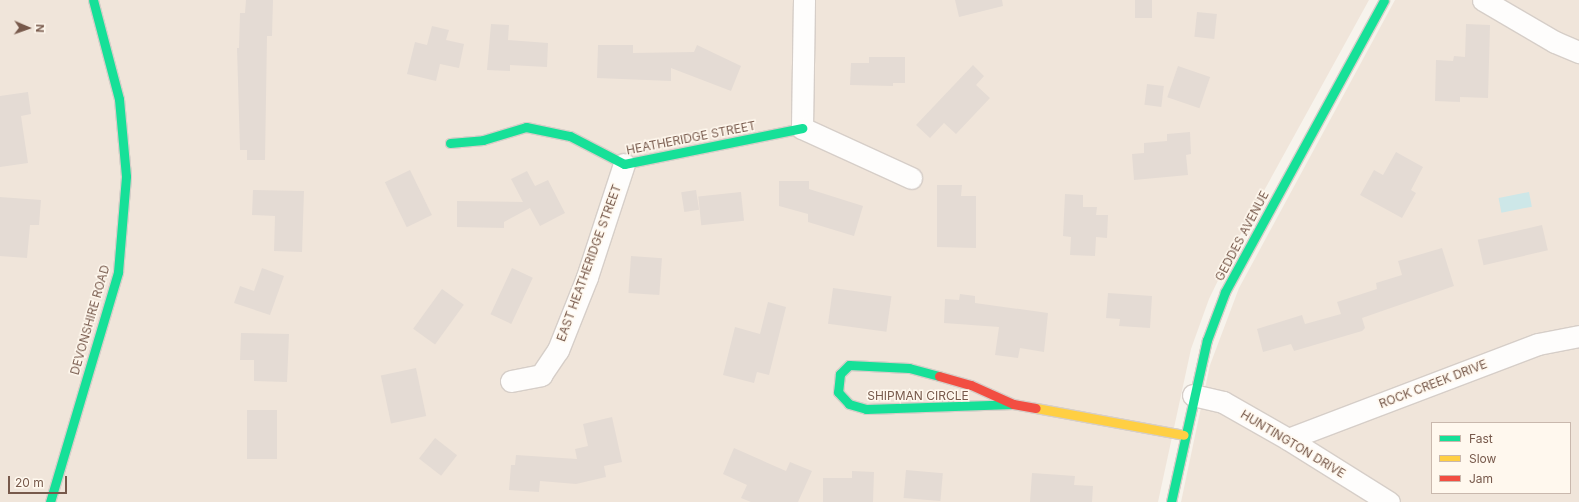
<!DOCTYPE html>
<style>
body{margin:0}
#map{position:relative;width:1579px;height:502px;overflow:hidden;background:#f7f3ec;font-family:Inter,sans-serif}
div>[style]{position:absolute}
.residential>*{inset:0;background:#f0e5da}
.water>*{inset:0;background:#cde7e8;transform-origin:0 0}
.building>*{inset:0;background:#e4dbd4;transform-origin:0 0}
.roads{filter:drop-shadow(1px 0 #d6cec8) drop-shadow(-1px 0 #d6cec8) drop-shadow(0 1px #d6cec8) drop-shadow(0 -1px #d6cec8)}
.street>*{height:21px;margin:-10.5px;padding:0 10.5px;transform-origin:10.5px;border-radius:10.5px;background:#fefdfc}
.fast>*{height:9px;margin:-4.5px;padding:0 4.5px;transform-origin:4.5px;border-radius:4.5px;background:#16e098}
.slow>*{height:9px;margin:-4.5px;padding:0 4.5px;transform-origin:4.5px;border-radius:4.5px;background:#ffcf43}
.jam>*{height:9px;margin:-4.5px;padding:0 4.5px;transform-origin:4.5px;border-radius:4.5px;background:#f24e42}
span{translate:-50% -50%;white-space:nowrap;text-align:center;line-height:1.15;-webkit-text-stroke:3px #fff8ee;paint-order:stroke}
.street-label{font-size:12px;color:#77594b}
.legend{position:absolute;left:1431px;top:422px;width:140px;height:72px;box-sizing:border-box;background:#fff8ee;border:1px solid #c9b8ad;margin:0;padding:5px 7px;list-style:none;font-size:12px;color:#77594b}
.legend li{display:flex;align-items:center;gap:8px;height:20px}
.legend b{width:20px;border:1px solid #c9b8ad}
.north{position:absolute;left:8px;top:8px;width:40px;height:40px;-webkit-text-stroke:3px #fff8ee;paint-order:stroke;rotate:92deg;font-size:11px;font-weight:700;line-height:16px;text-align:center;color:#77594b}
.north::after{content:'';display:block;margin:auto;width:14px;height:18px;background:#77594b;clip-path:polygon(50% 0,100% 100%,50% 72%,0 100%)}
.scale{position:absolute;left:8px;top:476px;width:59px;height:18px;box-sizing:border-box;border:2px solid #77594b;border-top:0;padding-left:5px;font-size:12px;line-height:14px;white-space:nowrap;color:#77594b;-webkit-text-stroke:3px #fff8ee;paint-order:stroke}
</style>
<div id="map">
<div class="residential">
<div style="clip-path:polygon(0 0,1369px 0,1244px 227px,1209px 299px,1191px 349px,1158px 502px,0 502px)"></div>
<div style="clip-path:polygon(evenodd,1395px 0,1579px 0,1579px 502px,1181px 502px,1210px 365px,1239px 288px,1395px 0,1432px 423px,1570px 423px,1570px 493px,1432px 493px,1432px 423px)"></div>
</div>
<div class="water">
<div style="left:1529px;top:192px;width:15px;height:31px;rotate:79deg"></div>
</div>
<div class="building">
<div style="clip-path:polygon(246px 0,273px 0,272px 36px,267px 36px,265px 160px,247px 160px,247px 150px,240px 150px,237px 48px,239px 48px,240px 13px,245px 13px)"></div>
<div style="clip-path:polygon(955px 0,1002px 0,1003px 6px,959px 17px)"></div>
<div style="left:1135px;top:0;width:17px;height:18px"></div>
<div style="left:1197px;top:12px;width:20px;height:25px;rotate:6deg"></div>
<div style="clip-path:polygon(491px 24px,509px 25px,508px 40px,548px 43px,547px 67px,510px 65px,510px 71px,487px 70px)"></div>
<div style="clip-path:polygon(1466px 24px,1490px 25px,1488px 98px,1460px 97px,1460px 102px,1435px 101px,1436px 60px,1453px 61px,1454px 56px,1465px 57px)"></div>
<div style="clip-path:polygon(432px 26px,449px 30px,446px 40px,464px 44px,459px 68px,440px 64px,436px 81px,407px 74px,415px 42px,427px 45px)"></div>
<div style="clip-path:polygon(598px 45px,633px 45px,633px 53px,694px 52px,697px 45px,741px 66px,731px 91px,671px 68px,671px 81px,597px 78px)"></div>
<div style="clip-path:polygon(869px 57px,905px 57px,905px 83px,893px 83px,893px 86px,850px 85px,851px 63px,869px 63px)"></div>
<div style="clip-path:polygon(973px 65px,984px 76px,976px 85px,990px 98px,956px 134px,944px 123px,930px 138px,916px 125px)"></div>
<div style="left:1178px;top:66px;width:34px;height:33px;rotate:19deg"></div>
<div style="left:1147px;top:84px;width:17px;height:21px;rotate:7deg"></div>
<div style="clip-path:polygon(28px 92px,31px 114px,21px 116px,28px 163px,0 167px,0 96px)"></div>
<div style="clip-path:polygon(1190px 132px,1191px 154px,1186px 155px,1188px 175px,1134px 180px,1132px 154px,1144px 153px,1144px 143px,1167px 141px,1167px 134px)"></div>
<div style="clip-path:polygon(1396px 152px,1423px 167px,1411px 190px,1416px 193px,1402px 218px,1360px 195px,1374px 170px,1383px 175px)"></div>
<div style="left:410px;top:170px;width:50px;height:28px;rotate:64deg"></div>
<div style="clip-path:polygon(527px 171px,535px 186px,548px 180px,565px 213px,540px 226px,530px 208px,504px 222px,504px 228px,457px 227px,457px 201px,523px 202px,511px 179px)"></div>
<div style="clip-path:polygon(779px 181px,809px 181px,809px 189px,863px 206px,854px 236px,808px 222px,808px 214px,779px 206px)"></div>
<div style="clip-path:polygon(937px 185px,962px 185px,961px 196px,976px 196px,976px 248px,937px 247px)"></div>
<div style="clip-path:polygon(253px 190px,304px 191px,302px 252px,274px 251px,275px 216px,252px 215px)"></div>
<div style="left:696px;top:190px;width:20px;height:15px;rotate:81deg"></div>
<div style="left:741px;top:192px;width:29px;height:43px;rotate:84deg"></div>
<div style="clip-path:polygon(1065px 194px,1083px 195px,1083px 207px,1097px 207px,1096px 215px,1108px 215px,1107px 238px,1096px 237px,1095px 256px,1070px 255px,1071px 237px,1063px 236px)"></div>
<div style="clip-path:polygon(0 197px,41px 200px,39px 225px,30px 225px,27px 258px,0 256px)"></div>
<div style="left:1542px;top:225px;width:26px;height:66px;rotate:77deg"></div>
<div style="clip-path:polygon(1442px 248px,1454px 286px,1362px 318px,1365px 328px,1362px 331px,1294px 351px,1291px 344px,1263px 352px,1257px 329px,1302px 315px,1305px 324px,1341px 314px,1337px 302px,1377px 289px,1376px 283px,1402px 275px,1398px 261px)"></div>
<div style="left:631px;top:256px;width:31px;height:37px;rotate:4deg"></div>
<div style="clip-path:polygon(262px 268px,284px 276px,270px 315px,234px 303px,240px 286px,254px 291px)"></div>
<div style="left:512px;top:268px;width:23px;height:51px;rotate:25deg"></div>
<div style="left:833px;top:288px;width:59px;height:36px;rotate:8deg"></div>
<div style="left:442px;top:289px;width:27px;height:49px;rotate:36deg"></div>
<div style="clip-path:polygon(1108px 293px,1152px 296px,1150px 328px,1119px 326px,1120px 319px,1106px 318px)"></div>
<div style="clip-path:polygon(960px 294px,975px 296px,975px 303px,1048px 313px,1044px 352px,1020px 348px,1018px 358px,995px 355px,999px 327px,944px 323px,945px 299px,959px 300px)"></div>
<div style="clip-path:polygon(768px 302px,786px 307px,769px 375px,757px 372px,754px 383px,723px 375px,735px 327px,760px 334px)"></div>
<div style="clip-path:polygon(241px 333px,289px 334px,287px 382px,254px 381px,254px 360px,240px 360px)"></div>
<div style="left:416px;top:368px;width:49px;height:36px;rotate:78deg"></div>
<div style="left:247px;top:410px;width:30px;height:49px"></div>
<div style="clip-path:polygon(612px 417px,622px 462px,604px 466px,606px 477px,576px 484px,540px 481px,539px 492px,509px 490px,511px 465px,515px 465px,516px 455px,577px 459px,575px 449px,588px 446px,583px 424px)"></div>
<div style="left:435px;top:438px;width:28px;height:26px;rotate:38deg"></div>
<div style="clip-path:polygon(734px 448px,786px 471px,790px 462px,812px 471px,798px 502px,751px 502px,741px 498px,747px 485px,723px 474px)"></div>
<div style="left:906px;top:470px;width:37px;height:28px;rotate:5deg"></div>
<div style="clip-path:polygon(852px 471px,874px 472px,873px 502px,823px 502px,823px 478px,852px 478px)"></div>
<div style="clip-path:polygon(1032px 473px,1075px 476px,1074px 485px,1093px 486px,1092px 502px,1030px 502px)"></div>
</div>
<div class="roads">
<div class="street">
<div style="left:804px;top:0;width:128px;rotate:90.9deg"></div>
<div style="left:802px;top:128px;width:120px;rotate:24.6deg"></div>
<div style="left:1483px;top:0;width:83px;rotate:30.3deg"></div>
<div style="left:1555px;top:42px;width:26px;rotate:23deg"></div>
<div style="left:511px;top:381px;width:31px;rotate:-11deg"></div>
<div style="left:541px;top:375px;width:30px;rotate:-56deg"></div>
<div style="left:558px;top:350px;width:79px;rotate:-68.3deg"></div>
<div style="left:587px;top:277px;width:119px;rotate:-71.9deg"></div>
<div style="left:1193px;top:395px;width:31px;rotate:13deg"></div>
<div style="left:1223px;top:402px;width:75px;rotate:29.6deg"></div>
<div style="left:1288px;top:439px;width:119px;rotate:32deg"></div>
<div style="left:1288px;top:439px;width:267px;rotate:-20.8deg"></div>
<div style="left:1538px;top:344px;width:42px;rotate:-11deg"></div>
</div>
<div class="fast">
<div style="left:450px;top:143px;width:33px;rotate:-5deg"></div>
<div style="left:483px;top:140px;width:45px;rotate:-16.8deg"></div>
<div style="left:526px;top:127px;width:45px;rotate:11.6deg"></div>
<div style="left:570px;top:136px;width:61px;rotate:27.4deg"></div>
<div style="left:624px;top:164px;width:182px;rotate:-11.4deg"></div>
<div style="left:939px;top:376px;width:31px;rotate:-165deg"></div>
<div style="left:909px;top:368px;width:60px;rotate:-177.1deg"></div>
<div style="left:849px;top:365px;width:13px;rotate:135deg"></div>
<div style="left:840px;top:374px;width:18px;rotate:96deg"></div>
<div style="left:838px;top:392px;width:16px;rotate:47deg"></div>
<div style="left:849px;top:404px;width:18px;rotate:16deg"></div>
<div style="left:866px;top:409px;width:147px;rotate:-1.9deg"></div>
<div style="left:50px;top:502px;width:240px;rotate:-73.5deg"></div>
<div style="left:118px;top:272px;width:96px;rotate:-85.2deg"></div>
<div style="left:126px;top:176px;width:77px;rotate:-95.2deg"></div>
<div style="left:119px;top:99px;width:102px;rotate:-104.7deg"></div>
<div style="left:1171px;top:502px;width:166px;rotate:-77.5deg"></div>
<div style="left:1207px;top:340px;width:51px;rotate:-69.4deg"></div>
<div style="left:1225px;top:292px;width:332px;rotate:-61.4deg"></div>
</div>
<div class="slow">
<div style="left:1036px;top:408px;width:150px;rotate:10.3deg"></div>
</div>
<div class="jam">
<div style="left:939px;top:376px;width:33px;rotate:16deg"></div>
<div style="left:971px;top:385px;width:46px;rotate:24.3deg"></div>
<div style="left:1013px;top:404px;width:23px;rotate:10deg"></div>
</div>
</div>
<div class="street-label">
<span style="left:691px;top:138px;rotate:-11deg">HEATHERIDGE STREET</span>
<span style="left:1242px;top:236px;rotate:-62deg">GEDDES AVENUE</span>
<span style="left:589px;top:263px;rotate:-70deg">EAST HEATHERIDGE STREET</span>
<span style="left:90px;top:320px;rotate:-74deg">DEVONSHIRE ROAD</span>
<span style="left:1433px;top:384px;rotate:-21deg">ROCK CREEK DRIVE</span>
<span style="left:918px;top:396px">SHIPMAN CIRCLE</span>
<span style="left:1293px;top:444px;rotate:31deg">HUNTINGTON DRIVE</span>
</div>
<ul class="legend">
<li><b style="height:5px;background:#16e098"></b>Fast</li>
<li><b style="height:5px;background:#ffcf43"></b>Slow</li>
<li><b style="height:5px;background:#f24e42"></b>Jam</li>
</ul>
<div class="north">N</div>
<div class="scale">20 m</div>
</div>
